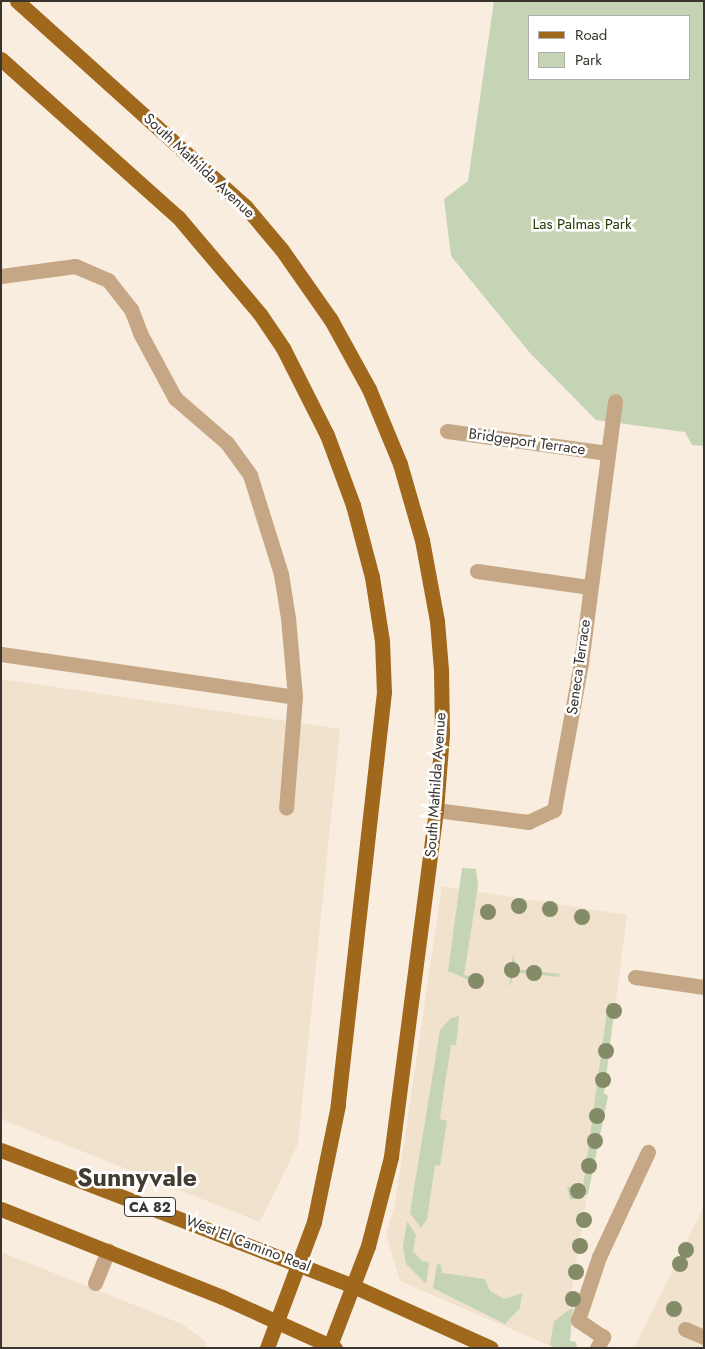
<!DOCTYPE html>
<style>
body{margin:0}
#map{position:relative;width:705px;height:1349px;overflow:hidden;background:#f8eddf;font-family:Jost,sans-serif}
div>[style]{position:absolute}
.built>*{inset:0;background:#f1e2cd}
.green>*{inset:0;background:#c4d4b4}
.minor>*{height:15px;margin:-7.5px;padding:0 7.5px;transform-origin:7.5px;border-radius:7.5px;background:#c6a785}
.major>*{height:15px;margin:-7.5px;padding:0 7.5px;transform-origin:7.5px;border-radius:7.5px;background:#a0681d}
.trees>*{width:16px;height:16px;margin:-8px;border-radius:50%;background:#848b67}
span{translate:-50% -50%;white-space:nowrap;text-align:center;line-height:1.15;-webkit-text-stroke:5px #fff;paint-order:stroke}
.shield-label span{padding:1px 4px;background:#fff;border:1px solid;border-radius:4px;-webkit-text-stroke-width:0}
.shield-label{font-size:14px;color:#39342f;font-weight:700}
.street-label{font-size:15px;color:#39342f}
.park-label{font-size:15px;color:#263b05}
.town-label{font-size:25px;color:#443b30;font-weight:700}
.frame{position:absolute;inset:0;border:2px solid #39342f;pointer-events:none}
.legend{position:absolute;left:528px;top:15px;width:162px;height:65px;box-sizing:border-box;background:#fff;border:1px solid #b0aeac;margin:0;padding:6px 9px;list-style:none;font-size:15px;color:#39342f}
.legend li{display:flex;align-items:center;gap:10px;height:25px}
.legend b{width:25px;border:1px solid #b0aeac}
</style>
<div id="map">
<div class="built">
<div style="clip-path:polygon(1px 679px,340px 729px,298px 1144px,260px 1222px,1px 1119px)"></div>
<div style="clip-path:polygon(442px 886px,627px 915px,604px 1094px,562px 1348px,555px 1348px,400px 1281px,386px 1234px,395px 1204px)"></div>
<div style="clip-path:polygon(704px 1206px,704px 1348px,634px 1348px)"></div>
<div style="clip-path:polygon(1px 1252px,182px 1324px,203px 1339px,208px 1348px,1px 1348px)"></div>
</div>
<div class="green">
<div style="clip-path:polygon(evenodd,494px 1px,704px 1px,704px 446px,692px 445px,685px 432px,596px 420px,530px 353px,451px 256px,444px 199px,468px 181px,494px 1px,529px 16px,689px 16px,689px 79px,529px 79px,529px 16px)"></div>
<div style="clip-path:polygon(462px 868px,476px 869px,478px 886px,464px 975px,478px 978px,478px 984px,448px 971px)"></div>
<div style="clip-path:polygon(513px 954px,516px 969px,560px 974px,559px 977px,515px 972px,509px 988px)"></div>
<div style="clip-path:polygon(608px 1003px,615px 1003px,604px 1093px,608px 1096px,588px 1194px,570px 1200px,567px 1187px,583px 1188px)"></div>
<div style="clip-path:polygon(459px 1016px,456px 1045px,451px 1045px,441px 1110px,440px 1119px,447px 1121px,440px 1166px,435px 1165px,427px 1219px,421px 1228px,410px 1213px,440px 1030px,451px 1018px)"></div>
<div style="clip-path:polygon(407px 1221px,416px 1235px,413px 1251px,422px 1261px,429px 1262px,426px 1284px,406px 1264px,403px 1246px)"></div>
<div style="clip-path:polygon(437px 1264px,441px 1265px,442px 1273px,485px 1279px,490px 1291px,504px 1299px,522px 1293px,520px 1308px,505px 1324px,433px 1288px)"></div>
<div style="clip-path:polygon(573px 1307px,570px 1341px,576px 1342px,577px 1348px,556px 1348px,550px 1345px,554px 1321px)"></div>
</div>
<div class="minor">
<div style="left:1px;top:276px;width:75px;rotate:-7.7deg"></div>
<div style="left:75px;top:266px;width:36px;rotate:23deg"></div>
<div style="left:108px;top:280px;width:37px;rotate:52deg"></div>
<div style="left:131px;top:309px;width:26px;rotate:69deg"></div>
<div style="left:140px;top:333px;width:74px;rotate:61.7deg"></div>
<div style="left:175px;top:398px;width:69px;rotate:40.9deg"></div>
<div style="left:227px;top:443px;width:39px;rotate:54deg"></div>
<div style="left:250px;top:475px;width:104px;rotate:72.6deg"></div>
<div style="left:281px;top:574px;width:45px;rotate:81deg"></div>
<div style="left:288px;top:618px;width:79px;rotate:84.9deg"></div>
<div style="left:295px;top:697px;width:111px;rotate:94.6deg"></div>
<div style="left:447px;top:431px;width:162px;rotate:7.8deg"></div>
<div style="left:477px;top:571px;width:114px;rotate:8.1deg"></div>
<div style="left:1px;top:654px;width:297px;rotate:8.3deg"></div>
<div style="left:436px;top:810px;width:93px;rotate:7.4deg"></div>
<div style="left:528px;top:822px;width:29px;rotate:-25deg"></div>
<div style="left:554px;top:810px;width:149px;rotate:-79.6deg"></div>
<div style="left:581px;top:663px;width:264px;rotate:-82.6deg"></div>
<div style="left:635px;top:977px;width:70px;rotate:8.2deg"></div>
<div style="left:95px;top:1283px;width:35px;rotate:-68deg"></div>
<div style="left:685px;top:1329px;width:21px;rotate:23deg"></div>
<div style="left:597px;top:1348px;width:13px;rotate:-61deg"></div>
<div style="left:603px;top:1337px;width:30px;rotate:-146deg"></div>
<div style="left:578px;top:1320px;width:66px;rotate:-71.6deg"></div>
<div style="left:599px;top:1257px;width:116px;rotate:-65deg"></div>
</div>
<div class="major">
<div style="left:17px;top:1px;width:307px;rotate:42deg"></div>
<div style="left:245px;top:206px;width:57px;rotate:49.9deg"></div>
<div style="left:282px;top:250px;width:85px;rotate:55deg"></div>
<div style="left:331px;top:320px;width:79px;rotate:61.2deg"></div>
<div style="left:369px;top:389px;width:81px;rotate:67.5deg"></div>
<div style="left:400px;top:464px;width:79px;rotate:73.9deg"></div>
<div style="left:422px;top:540px;width:82px;rotate:79.5deg"></div>
<div style="left:437px;top:621px;width:49px;rotate:85.3deg"></div>
<div style="left:441px;top:670px;width:64px;rotate:89.1deg"></div>
<div style="left:442px;top:734px;width:76px;rotate:94.5deg"></div>
<div style="left:436px;top:810px;width:350px;rotate:97.4deg"></div>
<div style="left:391px;top:1157px;width:92px;rotate:104.5deg"></div>
<div style="left:368px;top:1246px;width:109px;rotate:110.9deg"></div>
<div style="left:1px;top:59px;width:237px;rotate:41.8deg"></div>
<div style="left:178px;top:217px;width:127px;rotate:49.8deg"></div>
<div style="left:260px;top:314px;width:41px;rotate:55.9deg"></div>
<div style="left:283px;top:348px;width:97px;rotate:63.2deg"></div>
<div style="left:327px;top:435px;width:75px;rotate:69.6deg"></div>
<div style="left:353px;top:505px;width:74px;rotate:75.2deg"></div>
<div style="left:372px;top:577px;width:65px;rotate:81.1deg"></div>
<div style="left:382px;top:641px;width:51px;rotate:87.8deg"></div>
<div style="left:384px;top:692px;width:416px;rotate:96.4deg"></div>
<div style="left:338px;top:1105px;width:119px;rotate:101.6deg"></div>
<div style="left:314px;top:1222px;width:134px;rotate:110.5deg"></div>
<div style="left:1px;top:1150px;width:377px;rotate:21.1deg"></div>
<div style="left:353px;top:1286px;width:151px;rotate:24.2deg"></div>
<div style="left:1px;top:1209px;width:238px;rotate:21.7deg"></div>
<div style="left:222px;top:1297px;width:124px;rotate:24.3deg"></div>
</div>
<div class="trees">
<div style="left:519px;top:906px"></div>
<div style="left:550px;top:909px"></div>
<div style="left:488px;top:912px"></div>
<div style="left:582px;top:917px"></div>
<div style="left:512px;top:970px"></div>
<div style="left:534px;top:973px"></div>
<div style="left:476px;top:981px"></div>
<div style="left:614px;top:1011px"></div>
<div style="left:606px;top:1051px"></div>
<div style="left:603px;top:1080px"></div>
<div style="left:597px;top:1116px"></div>
<div style="left:595px;top:1141px"></div>
<div style="left:589px;top:1166px"></div>
<div style="left:578px;top:1191px"></div>
<div style="left:584px;top:1220px"></div>
<div style="left:580px;top:1246px"></div>
<div style="left:686px;top:1250px"></div>
<div style="left:680px;top:1264px"></div>
<div style="left:576px;top:1272px"></div>
<div style="left:573px;top:1299px"></div>
<div style="left:674px;top:1309px"></div>
</div>
<div class="shield-label">
<span style="left:150px;top:1207px">CA 82</span>
</div>
<div class="street-label">
<span style="left:199px;top:166px;rotate:43deg">South Mathilda Avenue</span>
<span style="left:527px;top:442px;rotate:8deg">Bridgeport Terrace</span>
<span style="left:579px;top:667px;rotate:-82deg">Seneca Terrace</span>
<span style="left:436px;top:785px;rotate:-86deg">South Mathilda Avenue</span>
<span style="left:248px;top:1244px;rotate:21deg">West El Camino Real</span>
</div>
<div class="park-label">
<span style="left:582px;top:225px">Las Palmas Park</span>
</div>
<div class="town-label">
<span style="left:137px;top:1177px">Sunnyvale</span>
</div>
<div class="frame"></div>
<ul class="legend">
<li><b style="height:6px;background:#a0681d"></b>Road</li>
<li><b style="height:14px;background:#c4d4b4"></b>Park</li>
</ul>
</div>
